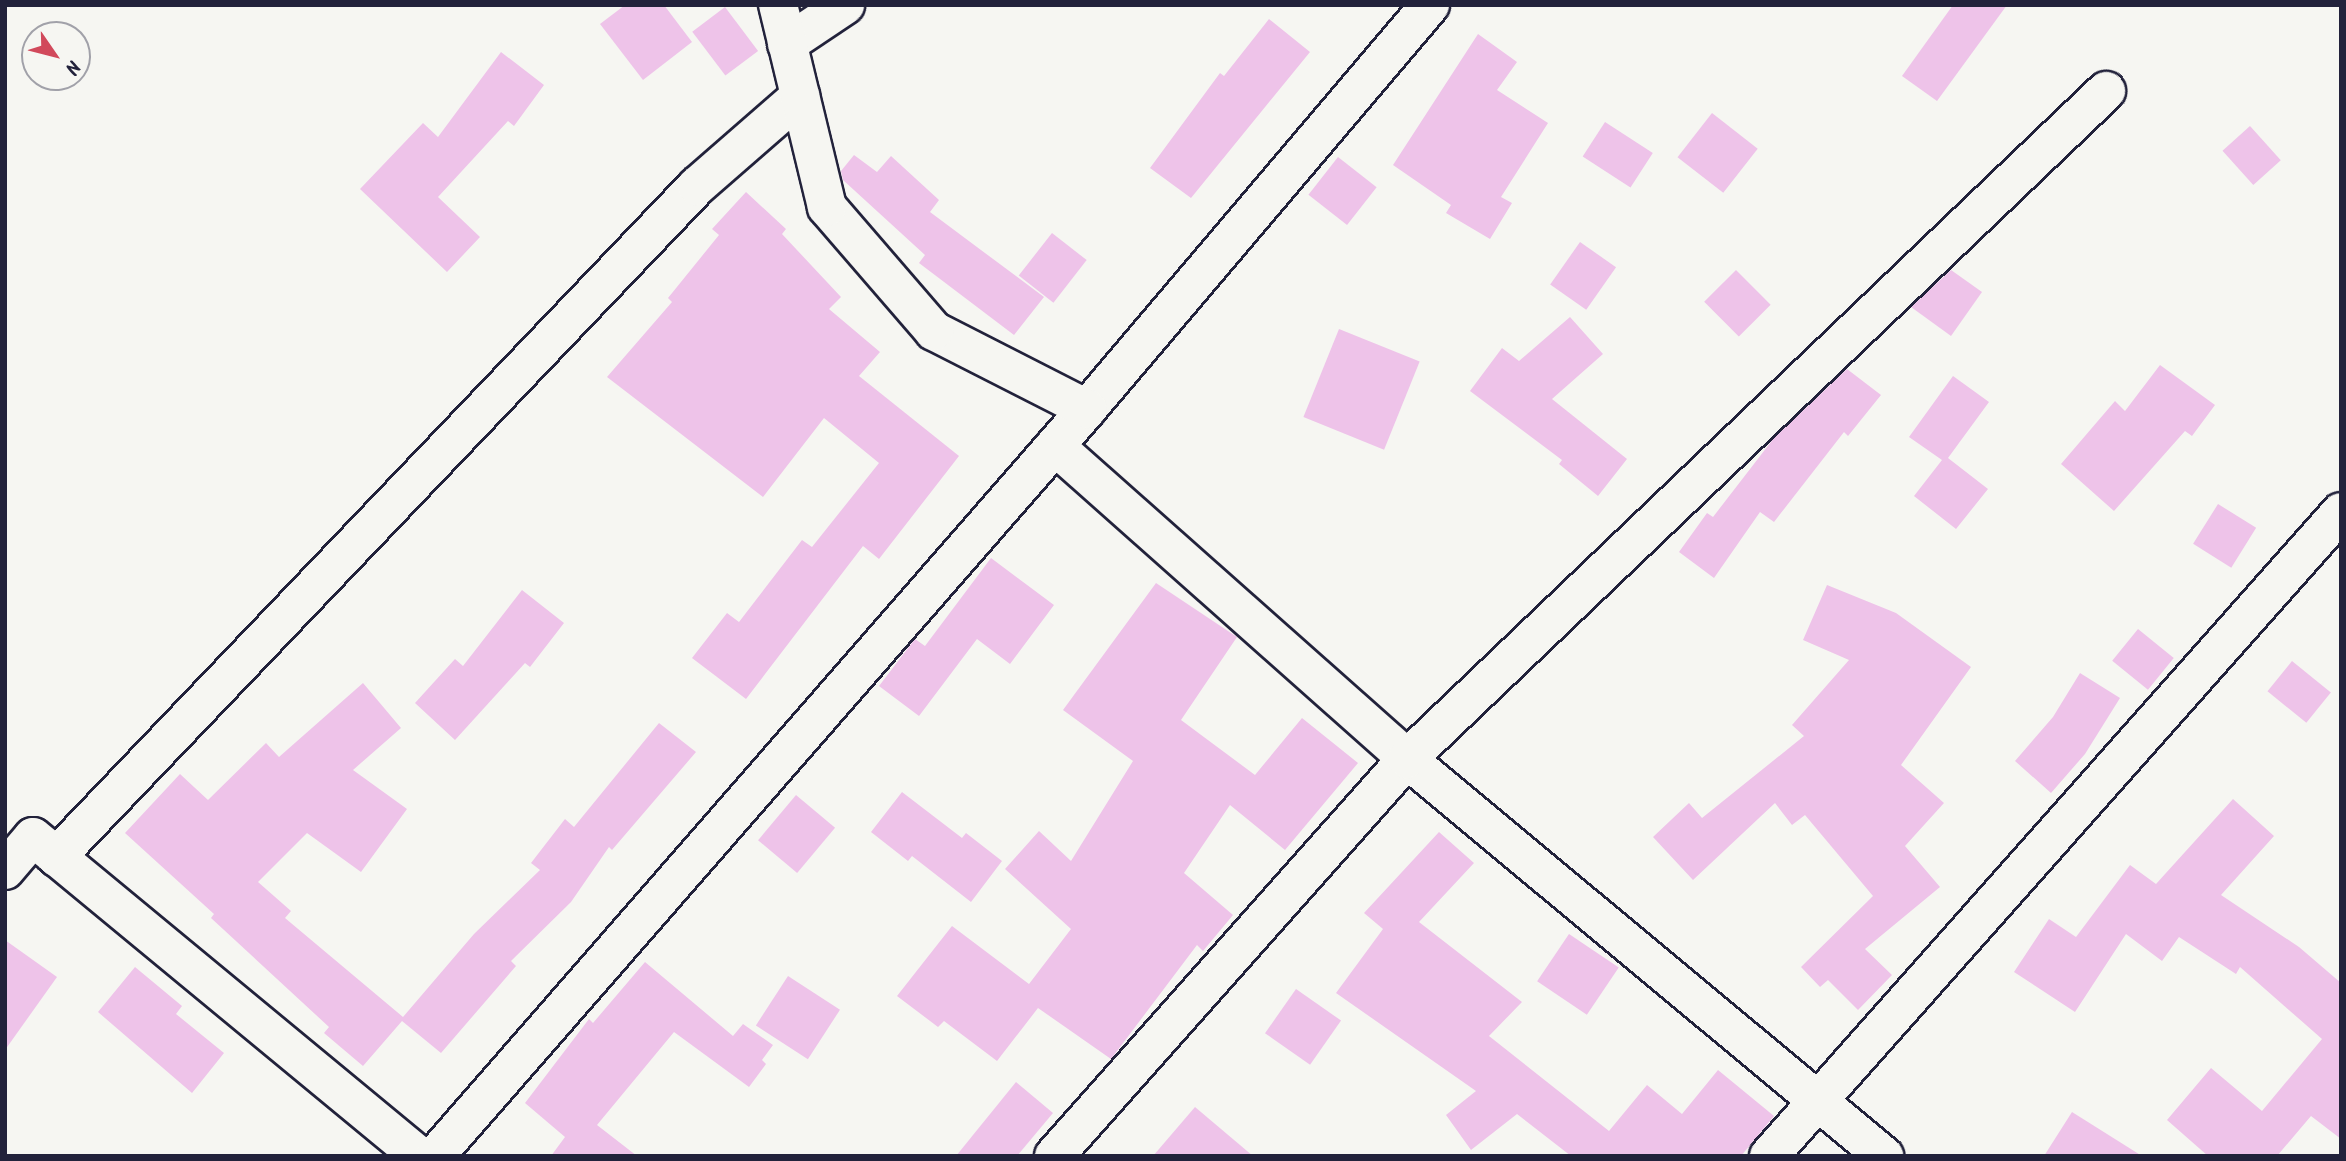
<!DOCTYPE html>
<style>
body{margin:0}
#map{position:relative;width:2346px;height:1161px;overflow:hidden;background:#f6f6f2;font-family:Kalam,sans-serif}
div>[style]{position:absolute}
.building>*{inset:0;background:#eec3e9;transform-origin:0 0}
.roads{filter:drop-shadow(2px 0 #22223b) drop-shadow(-2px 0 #22223b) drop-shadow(0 2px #22223b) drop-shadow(0 -2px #22223b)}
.minor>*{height:38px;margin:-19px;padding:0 19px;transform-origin:19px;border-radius:19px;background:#f6f6f2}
span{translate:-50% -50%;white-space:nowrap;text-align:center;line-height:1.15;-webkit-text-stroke:5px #f6f6f2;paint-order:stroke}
.frame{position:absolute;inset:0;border:7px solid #22223b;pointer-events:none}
.north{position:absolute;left:21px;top:21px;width:70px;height:70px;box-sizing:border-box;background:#f6f6f2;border:2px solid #a1a1a9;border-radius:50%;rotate:125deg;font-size:19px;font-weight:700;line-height:28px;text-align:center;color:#22223b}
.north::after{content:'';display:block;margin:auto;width:24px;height:32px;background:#d1495b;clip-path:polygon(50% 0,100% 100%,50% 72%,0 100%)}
</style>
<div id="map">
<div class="building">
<div style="clip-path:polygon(625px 5px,664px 5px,692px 42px,643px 80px,600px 24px)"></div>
<div style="clip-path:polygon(1953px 5px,2007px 5px,1937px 101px,1902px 76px)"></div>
<div style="left:725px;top:7px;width:55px;height:41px;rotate:53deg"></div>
<div style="clip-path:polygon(1269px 19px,1310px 52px,1191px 198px,1150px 168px,1220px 73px,1224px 76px)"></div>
<div style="clip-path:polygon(1478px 34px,1517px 62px,1497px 90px,1548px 123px,1501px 197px,1512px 203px,1490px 239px,1446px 213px,1451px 205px,1393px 165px)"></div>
<div style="clip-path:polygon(501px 52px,544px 85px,514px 126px,508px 121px,438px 197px,480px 237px,447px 272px,360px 189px,423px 123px,438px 137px)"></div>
<div style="left:1712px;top:113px;width:58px;height:56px;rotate:38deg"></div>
<div style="left:1605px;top:122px;width:57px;height:41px;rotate:33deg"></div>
<div style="left:2250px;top:126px;width:46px;height:37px;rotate:48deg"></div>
<div style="clip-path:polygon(854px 155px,877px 172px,891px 156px,939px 200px,930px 212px,1044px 297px,1014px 335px,919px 263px,925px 255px,843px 180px,841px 171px)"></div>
<div style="left:1338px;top:157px;width:49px;height:48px;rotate:38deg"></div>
<div style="clip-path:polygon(746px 192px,786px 229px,782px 234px,841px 297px,829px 309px,880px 352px,859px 376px,959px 456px,879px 559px,863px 546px,746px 699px,692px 658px,727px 613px,739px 622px,802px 540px,812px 547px,879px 463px,824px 418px,763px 497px,607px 377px,672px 302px,668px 298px,719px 235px,712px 229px)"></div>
<div style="left:1052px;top:233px;width:44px;height:54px;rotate:38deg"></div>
<div style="left:1580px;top:242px;width:44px;height:52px;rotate:35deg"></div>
<div style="left:1736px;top:270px;width:49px;height:45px;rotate:45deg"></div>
<div style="clip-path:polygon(1951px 270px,1982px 292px,1951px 336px,1911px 307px)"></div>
<div style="clip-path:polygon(1570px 317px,1603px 354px,1552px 399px,1627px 459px,1598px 496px,1559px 464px,1562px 460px,1470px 391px,1502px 348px,1519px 361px)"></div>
<div style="left:1339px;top:329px;width:87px;height:95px;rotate:22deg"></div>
<div style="clip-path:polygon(2160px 365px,2215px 405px,2192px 436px,2185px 431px,2114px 511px,2061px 464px,2115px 401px,2125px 411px)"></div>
<div style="clip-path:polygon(1847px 369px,1881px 395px,1848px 436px,1844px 432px,1774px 522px,1760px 512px,1714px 578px,1679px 552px,1707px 513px,1713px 517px,1774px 438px)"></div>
<div style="clip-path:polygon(1953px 376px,1989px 402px,1948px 458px,1988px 489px,1956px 529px,1914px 496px,1942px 460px,1909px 437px)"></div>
<div style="left:2218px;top:504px;width:45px;height:47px;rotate:32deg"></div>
<div style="clip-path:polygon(991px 558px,1054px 605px,1010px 664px,977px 639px,919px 716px,879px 686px,915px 639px,925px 646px)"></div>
<div style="clip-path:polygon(1156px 583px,1237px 637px,1181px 720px,1255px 775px,1302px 718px,1358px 763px,1285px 850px,1230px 805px,1184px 873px,1233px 915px,1203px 951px,1197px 945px,1111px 1059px,1038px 1008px,997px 1061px,944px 1021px,938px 1027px,897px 996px,952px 926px,1029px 984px,1071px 929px,1005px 869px,1039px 831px,1071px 861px,1133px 761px,1063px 710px)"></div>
<div style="clip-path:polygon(1827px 585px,1896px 613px,1971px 667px,1901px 765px,1944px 803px,1905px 846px,1940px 887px,1865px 949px,1892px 975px,1858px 1010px,1828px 980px,1820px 987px,1801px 967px,1873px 896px,1805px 815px,1792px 825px,1775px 803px,1693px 880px,1653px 837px,1689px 803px,1702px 818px,1804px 736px,1792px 725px,1849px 660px,1803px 640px)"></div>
<div style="clip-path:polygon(522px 590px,564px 623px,530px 667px,525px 663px,455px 740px,415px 703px,455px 659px,463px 666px)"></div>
<div style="left:2138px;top:629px;width:46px;height:41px;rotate:39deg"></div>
<div style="left:2292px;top:661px;width:50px;height:39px;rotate:39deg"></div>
<div style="clip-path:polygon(2080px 673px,2120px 698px,2085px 754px,2051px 793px,2015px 761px,2053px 717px)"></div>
<div style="clip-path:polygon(363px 683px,401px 728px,353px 770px,407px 809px,361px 872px,307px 833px,258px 882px,291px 911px,285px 918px,403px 1017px,474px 934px,540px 870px,531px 863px,565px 819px,574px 827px,659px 723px,696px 752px,612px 850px,609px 847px,571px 902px,511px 961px,516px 966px,441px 1053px,402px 1021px,363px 1066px,324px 1033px,329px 1027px,211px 918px,214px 914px,125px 833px,180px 774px,208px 800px,266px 743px,279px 757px)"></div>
<div style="clip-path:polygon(902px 792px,962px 838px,966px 833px,1002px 861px,971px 902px,912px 856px,908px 861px,871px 832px)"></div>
<div style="left:796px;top:795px;width:51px;height:59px;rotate:40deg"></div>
<div style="clip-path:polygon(2233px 799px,2274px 836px,2221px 895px,2299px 947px,2341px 983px,2341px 1139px,2311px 1116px,2277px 1156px,2208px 1156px,2167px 1120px,2211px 1068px,2262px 1111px,2322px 1039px,2240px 967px,2236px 974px,2179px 937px,2162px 961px,2126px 934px,2075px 1012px,2014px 972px,2049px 919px,2076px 937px,2130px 865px,2156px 884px)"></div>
<div style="clip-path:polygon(1439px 832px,1474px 863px,1419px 922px,1522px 1002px,1489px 1036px,1609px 1131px,1647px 1085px,1682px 1114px,1718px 1070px,1774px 1116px,1741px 1156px,1571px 1156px,1517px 1114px,1471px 1150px,1446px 1115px,1476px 1091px,1336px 993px,1383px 929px,1364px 913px)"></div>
<div style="left:1569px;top:934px;width:60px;height:57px;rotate:34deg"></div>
<div style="clip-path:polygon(5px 940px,57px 977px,5px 1050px)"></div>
<div style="clip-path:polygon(645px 962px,733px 1036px,743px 1024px,773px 1045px,762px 1060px,766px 1064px,749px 1087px,674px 1032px,597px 1125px,637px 1156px,551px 1156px,565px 1137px,525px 1103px,589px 1019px,593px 1023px)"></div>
<div style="clip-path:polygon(135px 967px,182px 1006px,176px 1014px,224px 1053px,192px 1093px,98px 1012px)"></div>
<div style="left:788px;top:976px;width:62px;height:59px;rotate:33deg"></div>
<div style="left:1296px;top:989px;width:55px;height:54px;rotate:35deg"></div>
<div style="clip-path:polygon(1016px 1082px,1053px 1113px,1017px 1156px,956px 1156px)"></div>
<div style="clip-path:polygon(1195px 1107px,1253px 1156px,1153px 1156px)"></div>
<div style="clip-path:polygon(2072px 1112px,2142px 1156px,2044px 1156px)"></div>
</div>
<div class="roads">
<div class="minor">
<div style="left:787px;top:44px;width:70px;rotate:-33.9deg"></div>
<div style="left:1087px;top:409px;width:530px;rotate:-49.67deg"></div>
<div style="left:1055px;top:446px;width:471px;rotate:41.6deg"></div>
<div style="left:1407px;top:759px;width:621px;rotate:39.77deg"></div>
<div style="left:56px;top:857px;width:928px;rotate:-46.31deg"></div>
<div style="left:697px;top:186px;width:137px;rotate:-41.1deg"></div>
<div style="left:5px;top:870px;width:43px;rotate:-49.7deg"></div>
<div style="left:33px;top:837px;width:501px;rotate:39.57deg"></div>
<div style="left:435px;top:1156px;width:992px;rotate:-48.88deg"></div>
<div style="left:1087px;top:409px;width:172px;rotate:-153deg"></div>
<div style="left:934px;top:331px;width:164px;rotate:-130.8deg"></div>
<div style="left:827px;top:207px;width:208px;rotate:-103.6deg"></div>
<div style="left:1054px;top:1156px;width:531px;rotate:-48.36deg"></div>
<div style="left:1407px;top:759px;width:967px;rotate:-43.7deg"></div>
<div style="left:1769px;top:1156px;width:861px;rotate:-48.39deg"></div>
</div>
</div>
<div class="frame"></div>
<div class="north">N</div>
</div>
